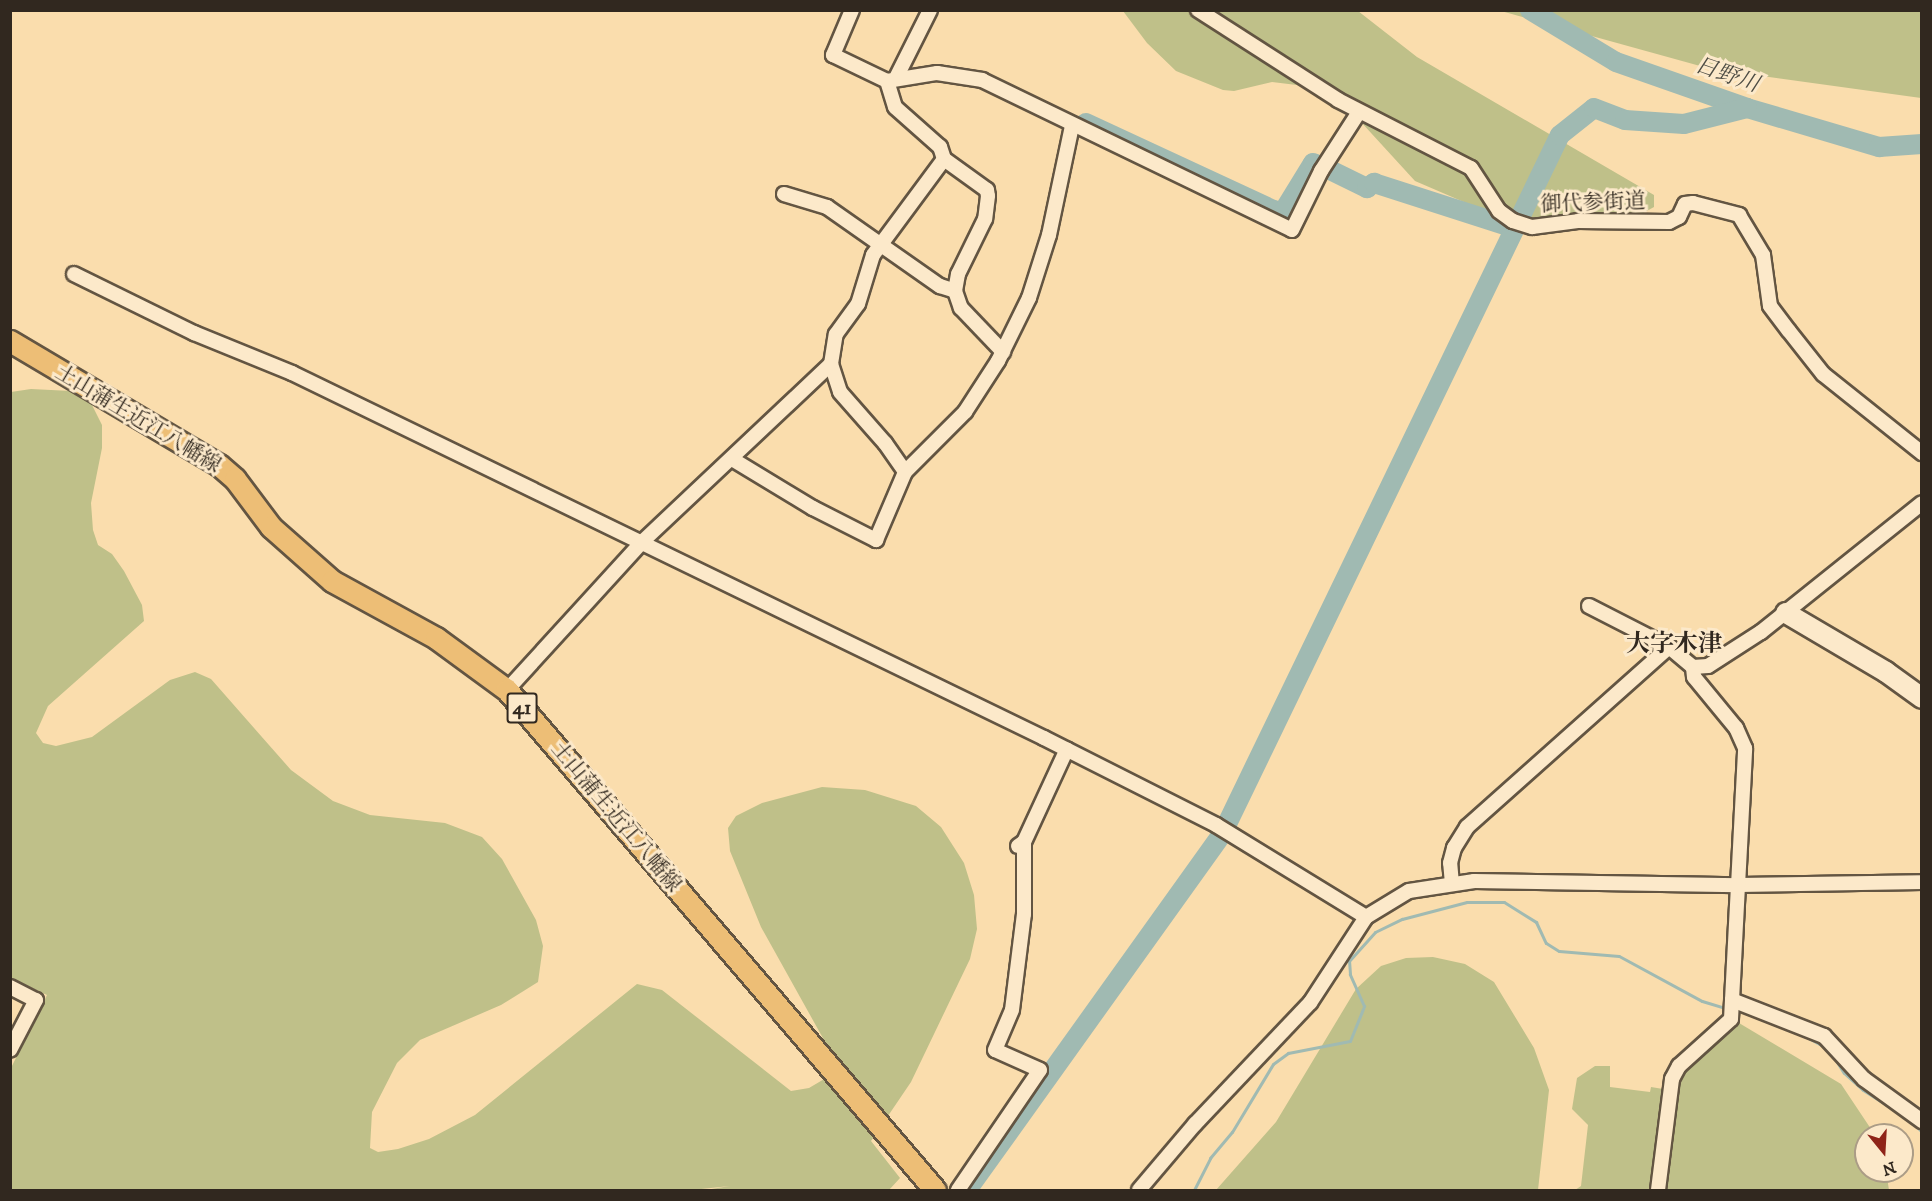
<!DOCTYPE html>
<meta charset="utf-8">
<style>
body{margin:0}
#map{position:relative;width:1932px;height:1201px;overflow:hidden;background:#faddad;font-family:"IM FELL DW Pica","Noto Serif JP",serif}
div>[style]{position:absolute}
.green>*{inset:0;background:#bfc089}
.stream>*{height:3px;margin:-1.5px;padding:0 1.5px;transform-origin:1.5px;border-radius:1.5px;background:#a0bab2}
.river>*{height:20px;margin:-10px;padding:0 10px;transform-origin:10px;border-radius:10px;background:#a0bab2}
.roads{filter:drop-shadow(2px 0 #635542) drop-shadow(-2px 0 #635542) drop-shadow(0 2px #635542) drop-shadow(0 -2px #635542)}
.street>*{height:14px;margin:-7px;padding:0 7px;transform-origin:7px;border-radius:7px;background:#fce9ca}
.secondary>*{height:20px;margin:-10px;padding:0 10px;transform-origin:10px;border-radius:10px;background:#fce9ca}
.primary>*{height:21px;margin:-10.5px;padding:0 10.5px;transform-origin:10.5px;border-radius:10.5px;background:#edbe76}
span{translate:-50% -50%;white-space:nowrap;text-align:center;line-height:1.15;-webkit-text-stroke:6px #fce9ca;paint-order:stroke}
.shield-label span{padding:2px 4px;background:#fce9ca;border:2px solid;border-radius:4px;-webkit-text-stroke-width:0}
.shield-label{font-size:20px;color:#31281f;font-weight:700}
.street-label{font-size:21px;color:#31281f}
.water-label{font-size:22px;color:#4d4c44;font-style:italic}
.quarter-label{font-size:24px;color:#31281f;font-weight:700}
.frame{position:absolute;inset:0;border:12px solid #31281f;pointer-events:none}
.north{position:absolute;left:1854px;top:1123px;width:60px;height:60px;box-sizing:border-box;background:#fce9ca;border:2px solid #ab9c86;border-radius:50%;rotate:162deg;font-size:16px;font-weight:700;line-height:24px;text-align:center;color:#31281f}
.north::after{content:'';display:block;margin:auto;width:21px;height:27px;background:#8f2418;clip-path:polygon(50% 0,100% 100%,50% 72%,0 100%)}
</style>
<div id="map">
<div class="green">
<div style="clip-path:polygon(1123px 11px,1358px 11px,1417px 57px,1654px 195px,1654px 207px,1634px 218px,1508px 221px,1415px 181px,1350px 110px,1305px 86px,1272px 82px,1234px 91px,1223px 90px,1176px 71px,1147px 43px)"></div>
<div style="clip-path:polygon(1501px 11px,1921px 11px,1921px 98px,1711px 69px)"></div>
<div style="clip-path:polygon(31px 389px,71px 391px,91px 403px,102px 425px,102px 448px,91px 503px,93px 530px,98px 545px,112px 554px,124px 571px,142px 605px,144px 621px,48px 706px,36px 733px,43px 743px,56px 746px,92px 737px,170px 680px,195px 672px,211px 679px,291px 770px,333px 801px,370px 815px,445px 823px,482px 837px,502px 859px,536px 920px,543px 946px,538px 982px,501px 1005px,420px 1040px,397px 1063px,372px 1112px,370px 1148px,378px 1152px,398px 1149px,429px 1139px,475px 1115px,637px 984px,662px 990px,791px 1091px,809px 1088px,826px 1078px,832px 1067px,829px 1049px,761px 927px,730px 851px,728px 828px,736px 816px,762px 803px,822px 787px,865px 790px,916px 806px,941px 827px,964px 863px,974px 895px,977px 929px,970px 959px,911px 1082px,871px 1141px,900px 1178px,889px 1190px,705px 1190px,730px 1186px,692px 1190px,11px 1190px,10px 1070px,47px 995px,11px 978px,11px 392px)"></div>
<div style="clip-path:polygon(1433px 957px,1465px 964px,1494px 982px,1534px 1048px,1549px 1090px,1538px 1190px,1216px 1190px,1276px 1122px,1356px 989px,1381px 966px,1406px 958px)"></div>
<div style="clip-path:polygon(1739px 1023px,1841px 1084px,1875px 1135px,1866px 1135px,1866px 1171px,1886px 1171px,1889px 1190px,1663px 1190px,1677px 1087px,1685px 1069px)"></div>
<div style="clip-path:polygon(1595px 1066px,1610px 1066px,1610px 1087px,1650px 1092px,1651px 1087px,1663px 1089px,1654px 1190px,1575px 1190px,1581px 1186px,1588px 1125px,1572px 1109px,1577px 1078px)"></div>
</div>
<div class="stream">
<div style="left:1803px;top:1035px;width:29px;rotate:29deg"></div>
<div style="left:1832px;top:1054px;width:22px;rotate:58deg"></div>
<div style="left:1844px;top:1073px;width:25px;rotate:42deg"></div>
<div style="left:1863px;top:1090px;width:45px;rotate:32.3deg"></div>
<div style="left:1909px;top:1119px;width:18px;rotate:45deg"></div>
<div style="left:1194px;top:1190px;width:36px;rotate:-63deg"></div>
<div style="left:1210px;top:1158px;width:34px;rotate:-50deg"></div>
<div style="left:1232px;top:1132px;width:79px;rotate:-58.9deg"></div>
<div style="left:1273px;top:1064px;width:19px;rotate:-36deg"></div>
<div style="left:1288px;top:1053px;width:63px;rotate:-11deg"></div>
<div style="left:1350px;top:1041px;width:38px;rotate:-68deg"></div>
<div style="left:1364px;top:1006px;width:35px;rotate:-114deg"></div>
<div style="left:1350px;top:974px;width:13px;rotate:-94deg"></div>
<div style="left:1349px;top:961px;width:39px;rotate:-48deg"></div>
<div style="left:1375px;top:932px;width:30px;rotate:-26deg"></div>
<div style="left:1402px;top:919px;width:67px;rotate:-14.7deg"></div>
<div style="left:1467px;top:902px;width:37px"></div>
<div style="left:1504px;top:902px;width:38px;rotate:32deg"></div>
<div style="left:1536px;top:922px;width:23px;rotate:65deg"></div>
<div style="left:1546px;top:943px;width:15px;rotate:32deg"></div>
<div style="left:1559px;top:951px;width:60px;rotate:4.8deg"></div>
<div style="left:1619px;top:956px;width:94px;rotate:28.5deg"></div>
<div style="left:1702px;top:1001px;width:28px;rotate:17deg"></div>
</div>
<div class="river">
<div style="left:1530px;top:10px;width:100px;rotate:31.2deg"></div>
<div style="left:1616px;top:62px;width:139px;rotate:19.3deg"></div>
<div style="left:1747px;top:108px;width:138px;rotate:16.5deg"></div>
<div style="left:1879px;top:147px;width:43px;rotate:-4deg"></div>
<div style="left:1086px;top:123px;width:206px;rotate:24.9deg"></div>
<div style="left:1273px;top:210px;width:10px;rotate:11deg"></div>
<div style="left:1283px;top:212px;width:57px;rotate:-58.5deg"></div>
<div style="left:1313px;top:163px;width:3px;rotate:18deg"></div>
<div style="left:1326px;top:168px;width:46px;rotate:26deg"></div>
<div style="left:1367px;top:188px;width:9px;rotate:-36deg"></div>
<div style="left:1374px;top:183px;width:147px;rotate:17.8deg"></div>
<div style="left:1227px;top:824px;width:765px;rotate:-64.21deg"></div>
<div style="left:1560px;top:135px;width:43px;rotate:-38.5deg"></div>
<div style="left:1594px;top:108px;width:33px;rotate:21deg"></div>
<div style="left:1625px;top:120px;width:59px;rotate:3.9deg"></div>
<div style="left:1684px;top:124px;width:65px;rotate:-14.3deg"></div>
<div style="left:970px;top:1186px;width:427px;rotate:-54.4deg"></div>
</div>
<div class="roads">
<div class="street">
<div style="left:852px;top:10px;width:49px;rotate:112.9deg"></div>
<div style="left:833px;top:55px;width:60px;rotate:25.7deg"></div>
<div style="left:887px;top:81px;width:51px;rotate:-9.1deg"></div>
<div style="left:937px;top:73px;width:46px;rotate:8.8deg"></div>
<div style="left:982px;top:80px;width:344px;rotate:25.8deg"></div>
<div style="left:1292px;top:230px;width:66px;rotate:-63.8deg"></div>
<div style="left:1321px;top:171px;width:70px;rotate:-57.2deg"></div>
<div style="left:1198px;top:10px;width:166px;rotate:32.7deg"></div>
<div style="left:1338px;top:100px;width:149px;rotate:27.1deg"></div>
<div style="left:1471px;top:168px;width:51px;rotate:56.9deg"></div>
<div style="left:1499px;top:211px;width:17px;rotate:36deg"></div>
<div style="left:1513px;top:221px;width:20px;rotate:18deg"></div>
<div style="left:1532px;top:227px;width:46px;rotate:-7.4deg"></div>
<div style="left:1578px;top:221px;width:91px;rotate:0.6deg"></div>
<div style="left:1669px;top:222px;width:11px;rotate:-27deg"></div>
<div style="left:1679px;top:217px;width:14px;rotate:-65deg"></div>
<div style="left:1685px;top:204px;width:8px;rotate:-7deg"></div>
<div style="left:1693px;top:203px;width:48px;rotate:14.6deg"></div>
<div style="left:1739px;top:215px;width:47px;rotate:59deg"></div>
<div style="left:1763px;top:255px;width:51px;rotate:82.2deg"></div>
<div style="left:1770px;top:306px;width:31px;rotate:53deg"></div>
<div style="left:1789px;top:331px;width:55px;rotate:51.7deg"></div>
<div style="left:1823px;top:374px;width:127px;rotate:38.6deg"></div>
<div style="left:897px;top:76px;width:74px;rotate:-63.4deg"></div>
<div style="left:944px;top:159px;width:53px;rotate:35.8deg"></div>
<div style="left:987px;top:190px;width:6px;rotate:81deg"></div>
<div style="left:988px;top:196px;width:23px;rotate:97deg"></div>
<div style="left:985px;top:219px;width:61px;rotate:116.1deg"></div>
<div style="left:958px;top:274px;width:17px;rotate:100deg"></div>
<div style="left:784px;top:194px;width:45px;rotate:16.8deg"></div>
<div style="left:827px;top:207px;width:138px;rotate:35deg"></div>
<div style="left:940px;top:286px;width:16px;rotate:18deg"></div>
<div style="left:955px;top:291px;width:18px;rotate:71deg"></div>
<div style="left:961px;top:308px;width:61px;rotate:46.3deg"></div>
<div style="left:74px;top:274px;width:134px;rotate:26.2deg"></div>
<div style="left:194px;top:333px;width:106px;rotate:22.2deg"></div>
<div style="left:292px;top:373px;width:836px;rotate:25.89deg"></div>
<div style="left:1044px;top:738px;width:193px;rotate:26.8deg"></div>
<div style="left:1216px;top:825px;width:176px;rotate:31.5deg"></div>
<div style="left:831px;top:364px;width:29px;rotate:72deg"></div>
<div style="left:840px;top:392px;width:68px;rotate:48.6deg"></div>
<div style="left:885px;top:443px;width:35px;rotate:55deg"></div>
<div style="left:732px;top:459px;width:95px;rotate:31.2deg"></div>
<div style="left:813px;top:508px;width:71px;rotate:26.9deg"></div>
<div style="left:876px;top:540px;width:74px;rotate:-66.9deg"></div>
<div style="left:905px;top:472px;width:85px;rotate:-45deg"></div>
<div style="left:965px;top:412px;width:61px;rotate:-57.1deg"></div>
<div style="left:998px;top:361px;width:70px;rotate:-63.8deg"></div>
<div style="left:1029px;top:298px;width:66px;rotate:-72.4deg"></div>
<div style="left:1049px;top:235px;width:111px;rotate:-78.1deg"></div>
<div style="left:1589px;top:606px;width:90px;rotate:27.1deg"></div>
<div style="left:507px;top:690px;width:200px;rotate:-47.6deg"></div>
<div style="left:642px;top:542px;width:260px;rotate:-43.3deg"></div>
<div style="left:831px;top:364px;width:30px;rotate:-81deg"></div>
<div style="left:836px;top:334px;width:37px;rotate:-54deg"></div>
<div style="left:858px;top:304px;width:51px;rotate:-73deg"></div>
<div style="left:873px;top:255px;width:119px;rotate:-53.5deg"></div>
<div style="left:944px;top:159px;width:13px;rotate:-108deg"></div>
<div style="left:940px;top:147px;width:60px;rotate:-138.4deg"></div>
<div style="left:895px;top:107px;width:27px;rotate:-107deg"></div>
<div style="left:1018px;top:846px;width:7px;rotate:-34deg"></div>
<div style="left:1024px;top:842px;width:102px;rotate:-65.2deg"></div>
<div style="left:1452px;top:884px;width:21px;rotate:-95deg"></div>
<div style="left:1450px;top:863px;width:16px;rotate:-75deg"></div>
<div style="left:1454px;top:848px;width:25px;rotate:-58deg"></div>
<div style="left:1467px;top:827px;width:271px;rotate:-41.7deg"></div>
<div style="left:1669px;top:647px;width:31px;rotate:40deg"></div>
<div style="left:1693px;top:667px;width:15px;rotate:-4deg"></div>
<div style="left:1708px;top:666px;width:63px;rotate:-32.7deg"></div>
<div style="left:1761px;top:632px;width:206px;rotate:-38.7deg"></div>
<div style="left:10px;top:987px;width:29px;rotate:27deg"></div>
<div style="left:36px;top:1000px;width:56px;rotate:117.5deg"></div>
<div style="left:1732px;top:1000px;width:99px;rotate:21.4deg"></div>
<div style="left:1824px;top:1036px;width:59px;rotate:47.1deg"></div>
<div style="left:1864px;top:1079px;width:72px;rotate:35.9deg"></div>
<div style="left:958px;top:1190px;width:145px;rotate:-55.7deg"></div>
<div style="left:1040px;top:1070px;width:49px;rotate:-156deg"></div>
<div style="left:995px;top:1050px;width:43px;rotate:-67deg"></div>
<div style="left:1012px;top:1010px;width:97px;rotate:-82.9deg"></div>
<div style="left:1024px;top:914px;width:72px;rotate:-90deg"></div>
<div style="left:1139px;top:1190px;width:87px;rotate:-49.7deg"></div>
<div style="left:1195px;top:1124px;width:167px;rotate:-46.5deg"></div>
<div style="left:1310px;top:1003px;width:103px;rotate:-56.9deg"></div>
<div style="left:1366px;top:917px;width:50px;rotate:-31.2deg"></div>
<div style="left:1409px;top:891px;width:66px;rotate:-8.7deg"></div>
<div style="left:1474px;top:881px;width:265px;rotate:0.9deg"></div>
<div style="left:1739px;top:885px;width:183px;rotate:-0.9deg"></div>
<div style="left:1658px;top:1190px;width:112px;rotate:-82.8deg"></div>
<div style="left:1672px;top:1079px;width:15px;rotate:-62deg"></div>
<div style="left:1679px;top:1066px;width:70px;rotate:-42.1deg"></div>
<div style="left:1731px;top:1019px;width:19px;rotate:-87deg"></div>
<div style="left:1732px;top:1000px;width:252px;rotate:-87deg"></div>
<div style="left:1745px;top:748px;width:22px;rotate:-114deg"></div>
<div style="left:1736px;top:728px;width:66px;rotate:-129.5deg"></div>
<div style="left:1694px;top:677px;width:10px;rotate:-96deg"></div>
</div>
<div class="secondary">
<div style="left:1786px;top:613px;width:116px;rotate:30.5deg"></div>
<div style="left:1886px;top:672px;width:44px;rotate:35.8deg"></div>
</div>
<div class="primary">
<div style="left:10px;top:341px;width:243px;rotate:30.7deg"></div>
<div style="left:219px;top:465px;width:21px;rotate:41deg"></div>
<div style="left:235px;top:479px;width:60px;rotate:53.1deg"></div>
<div style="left:271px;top:527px;width:81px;rotate:41.5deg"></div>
<div style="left:332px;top:581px;width:119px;rotate:28.7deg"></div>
<div style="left:436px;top:638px;width:88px;rotate:36.2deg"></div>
<div style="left:507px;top:690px;width:658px;rotate:49.44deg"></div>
</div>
</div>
<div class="shield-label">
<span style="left:522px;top:708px">41</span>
</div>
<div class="street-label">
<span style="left:1593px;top:203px;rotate:-2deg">御代参街道</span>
<span style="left:138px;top:419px;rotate:31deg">土山蒲生近江八幡線</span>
<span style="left:616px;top:817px;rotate:50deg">土山蒲生近江八幡線</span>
</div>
<div class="water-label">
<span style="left:1727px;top:75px;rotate:19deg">日野川</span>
</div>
<div class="quarter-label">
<span style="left:1674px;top:645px">大字木津</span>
</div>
<div class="frame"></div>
<div class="north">N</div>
</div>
